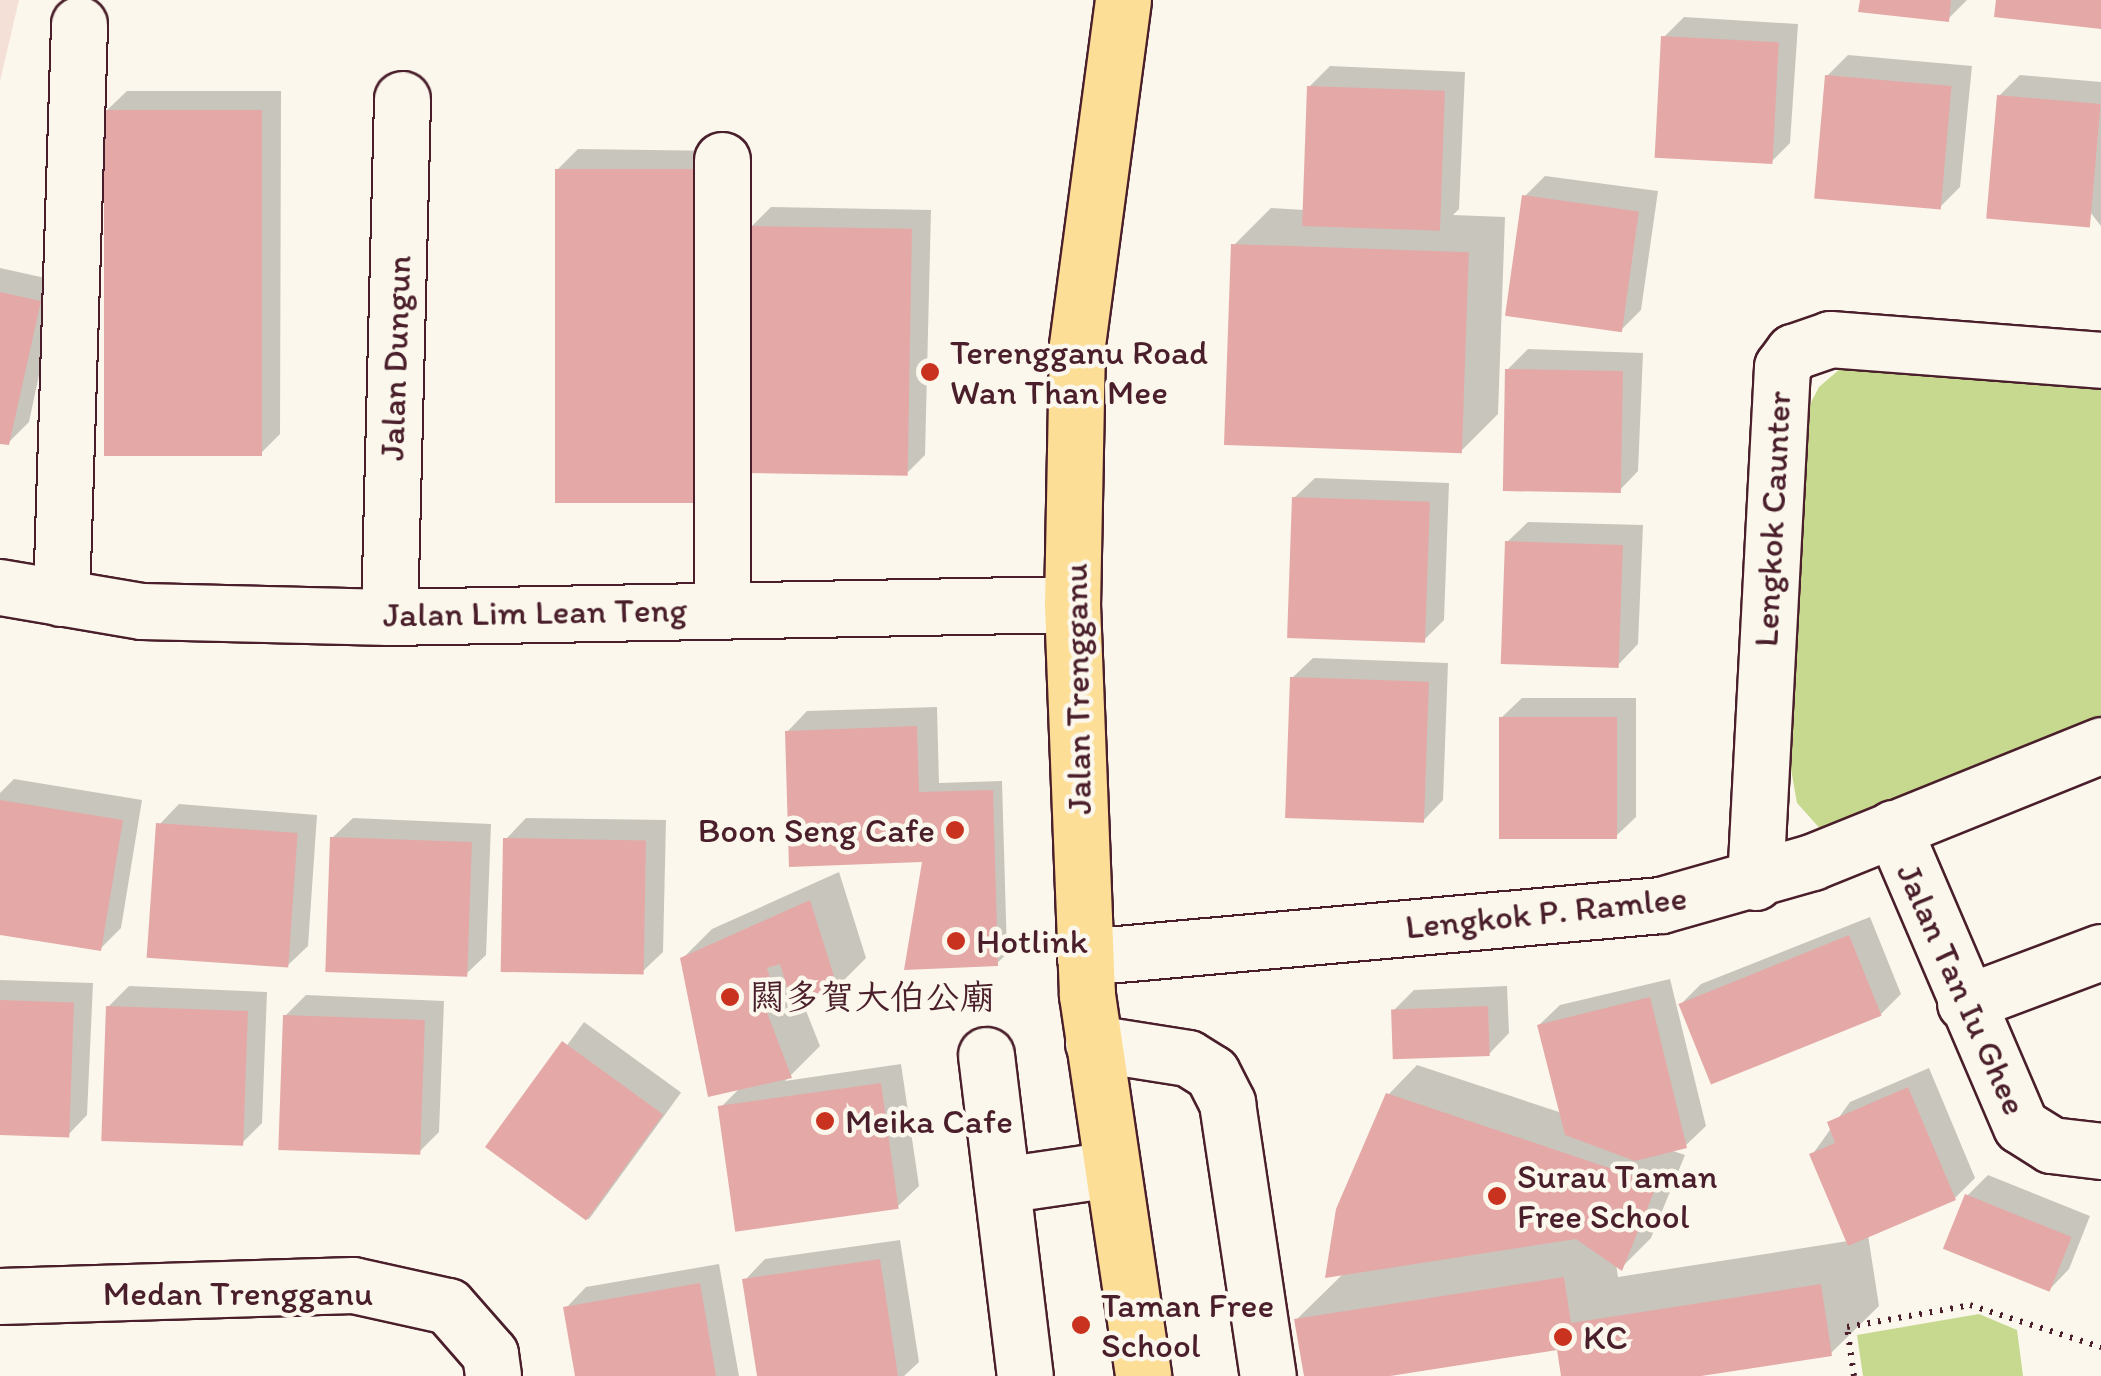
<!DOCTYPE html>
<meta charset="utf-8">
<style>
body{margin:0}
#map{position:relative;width:2101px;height:1376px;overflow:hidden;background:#fbf7ec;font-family:Itim,"LXGW WenKai TC",sans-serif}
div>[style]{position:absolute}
.built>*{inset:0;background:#f4e0d7}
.green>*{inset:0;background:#c6d98e}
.shadow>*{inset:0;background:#0003;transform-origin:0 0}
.building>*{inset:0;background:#e4a9a7;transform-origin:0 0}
.path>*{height:6px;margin-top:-3px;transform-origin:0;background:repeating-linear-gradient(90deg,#4a1f2b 0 2.5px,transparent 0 10.5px)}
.roads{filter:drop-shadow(2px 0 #4a1f2b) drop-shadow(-2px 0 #4a1f2b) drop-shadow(0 2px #4a1f2b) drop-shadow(0 -2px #4a1f2b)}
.minor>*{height:55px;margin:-27.5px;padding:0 27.5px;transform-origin:27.5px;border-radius:27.5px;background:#fbf7ec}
.major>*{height:55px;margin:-27.5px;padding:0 27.5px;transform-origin:27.5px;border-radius:27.5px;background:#fcde96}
.dots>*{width:28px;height:28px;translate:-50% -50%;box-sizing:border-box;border:5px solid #fbf7ec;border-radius:50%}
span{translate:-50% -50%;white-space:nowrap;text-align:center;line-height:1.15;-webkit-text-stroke:9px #fbf7ec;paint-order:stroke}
.poi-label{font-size:35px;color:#4a1f2b}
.left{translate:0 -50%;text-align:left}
.right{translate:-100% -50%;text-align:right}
.street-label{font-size:35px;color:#4a1f2b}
</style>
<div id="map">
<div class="built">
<div style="clip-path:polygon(0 0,19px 0,0 81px)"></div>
</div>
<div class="green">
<div style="clip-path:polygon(1869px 363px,2101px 383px,2101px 720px,1824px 833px,1797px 803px,1789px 758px,1806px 412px,1819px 387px,1840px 369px)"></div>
<div style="clip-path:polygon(1979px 1314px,2017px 1330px,2023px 1376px,1863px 1376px,1857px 1335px)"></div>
</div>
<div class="shadow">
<div style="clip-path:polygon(1862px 0,1967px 0,1948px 19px)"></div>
<div style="clip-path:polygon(1684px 17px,1798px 24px,1790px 143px,1770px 163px,1664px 37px)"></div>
<div style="clip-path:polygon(1848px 55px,1972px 66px,1960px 187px,1940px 207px,1827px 76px)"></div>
<div style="clip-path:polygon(1330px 66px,1465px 72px,1459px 209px,1453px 215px,1505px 217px,1498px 414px,1461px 451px,1234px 245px,1271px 208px,1305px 210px,1309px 87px)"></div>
<div style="clip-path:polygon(2020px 75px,2101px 82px,2101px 226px,1999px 96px)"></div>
<div style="clip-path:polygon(127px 91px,281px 91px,280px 434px,259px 455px,106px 111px)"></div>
<div style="clip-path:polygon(578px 149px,723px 151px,718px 483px,557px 170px)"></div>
<div style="clip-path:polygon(1545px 176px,1658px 191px,1641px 310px,1621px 330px,1525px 196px)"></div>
<div style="clip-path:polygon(771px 207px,931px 210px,925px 455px,905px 475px,751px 227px)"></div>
<div style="clip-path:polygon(0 268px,59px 281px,29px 422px,8px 443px,0 441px)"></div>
<div style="clip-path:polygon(1528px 349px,1643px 353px,1638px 471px,1618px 492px,1507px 370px)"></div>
<div style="clip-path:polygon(1315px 478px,1449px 483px,1444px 620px,1424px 640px,1294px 498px)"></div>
<div style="clip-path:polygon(1528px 522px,1643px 525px,1638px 644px,1618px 665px,1507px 542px)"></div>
<div style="clip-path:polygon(1313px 658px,1448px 663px,1443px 800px,1423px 821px,1292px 678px)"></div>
<div style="clip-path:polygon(1522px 698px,1636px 698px,1636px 817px,1615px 837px,1501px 718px)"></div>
<div style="clip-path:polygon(937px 707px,939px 783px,1002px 781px,1007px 954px,997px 963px,925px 860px,787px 732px,807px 711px)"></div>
<div style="clip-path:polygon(14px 779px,142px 800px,121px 928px,100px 949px,0 932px,0 793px)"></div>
<div style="clip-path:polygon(179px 804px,317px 815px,308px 946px,287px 966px,159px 825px)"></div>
<div style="clip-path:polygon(353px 818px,491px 824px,486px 955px,465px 975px,332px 838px)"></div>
<div style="clip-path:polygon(526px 818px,666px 820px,663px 952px,642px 972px,506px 839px)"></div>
<div style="clip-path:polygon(839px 872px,866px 958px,837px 987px,801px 998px,820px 1046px,785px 1081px,901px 1064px,919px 1186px,898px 1206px,720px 1108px,741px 1087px,682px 959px,712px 929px)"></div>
<div style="clip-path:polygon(1870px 917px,1901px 994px,1881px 1014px,1681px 1004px,1701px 984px)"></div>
<div style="clip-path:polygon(1670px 979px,1706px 1126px,1685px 1146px,1670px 1150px,1685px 1155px,1651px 1238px,1621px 1268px,1616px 1264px,1618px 1277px,1848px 1241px,1812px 1155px,1850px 1102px,1929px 1068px,1975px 1178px,1955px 1198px,1868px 1235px,1879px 1306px,1831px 1353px,1684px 1376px,1564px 1376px,1560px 1347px,1374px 1376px,1306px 1376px,1297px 1319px,1344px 1273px,1388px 1095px,1417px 1065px,1562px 1113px,1539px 1025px,1560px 1005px)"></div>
<div style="clip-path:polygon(0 980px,93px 983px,87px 1115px,67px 1136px,0 1133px)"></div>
<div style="clip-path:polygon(129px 986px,267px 992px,262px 1123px,241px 1144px,108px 1007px)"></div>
<div style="clip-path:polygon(1507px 986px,1509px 1033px,1489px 1054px,1394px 1010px,1414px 990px)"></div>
<div style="clip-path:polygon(306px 995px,444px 1001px,439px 1132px,418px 1153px,285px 1016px)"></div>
<div style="left:584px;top:1022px;width:120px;height:157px;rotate:36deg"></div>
<div style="clip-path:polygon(1988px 1175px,2090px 1216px,2069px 1269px,2049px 1290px,1967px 1196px)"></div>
<div style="clip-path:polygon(900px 1240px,919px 1362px,904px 1376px,759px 1376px,745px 1280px,765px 1259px)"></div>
<div style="clip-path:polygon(719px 1264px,739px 1376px,578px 1376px,566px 1308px,586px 1287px)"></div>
</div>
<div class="building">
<div style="clip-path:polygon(1860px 0,1951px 0,1949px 22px,1858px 12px)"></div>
<div style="clip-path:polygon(1996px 0,2101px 0,2101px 29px,1994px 17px)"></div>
<div style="left:1661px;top:36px;width:118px;height:122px;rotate:3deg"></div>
<div style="left:1825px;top:75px;width:127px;height:124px;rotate:5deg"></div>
<div style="left:1307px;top:86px;width:138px;height:140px;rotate:2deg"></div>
<div style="left:1997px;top:95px;width:104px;height:124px;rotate:5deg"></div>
<div style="left:104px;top:110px;width:158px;height:346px"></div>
<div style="left:555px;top:169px;width:149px;height:334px"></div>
<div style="left:1522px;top:195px;width:118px;height:122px;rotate:8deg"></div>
<div style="left:748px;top:226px;width:164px;height:247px;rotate:1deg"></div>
<div style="left:1231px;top:244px;width:238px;height:201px;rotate:2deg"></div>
<div style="clip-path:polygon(0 292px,41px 301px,9px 445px,0 444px)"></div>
<div style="left:1505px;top:369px;width:118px;height:122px;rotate:1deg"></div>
<div style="left:1292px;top:497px;width:138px;height:141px;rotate:2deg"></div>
<div style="left:1505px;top:541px;width:118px;height:123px;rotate:2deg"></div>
<div style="left:1290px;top:677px;width:139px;height:141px;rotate:2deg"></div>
<div style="left:1499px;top:717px;width:118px;height:122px"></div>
<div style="clip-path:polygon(917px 726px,919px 792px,993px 790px,998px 966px,904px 970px,922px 862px,789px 867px,785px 731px)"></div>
<div style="clip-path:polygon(0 800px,123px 820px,101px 951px,0 935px)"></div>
<div style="left:156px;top:823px;width:142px;height:135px;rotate:4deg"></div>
<div style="left:330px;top:837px;width:142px;height:135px;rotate:2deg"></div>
<div style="left:503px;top:838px;width:143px;height:134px;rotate:1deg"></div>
<div style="clip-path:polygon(810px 900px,838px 989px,792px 1004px,780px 964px,767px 968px,779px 1005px,766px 1010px,792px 1078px,708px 1097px,680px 958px)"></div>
<div style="left:1849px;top:935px;width:87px;height:184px;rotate:68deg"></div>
<div style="clip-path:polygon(1650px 997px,1687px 1148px,1635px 1161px,1565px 1135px,1537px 1025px)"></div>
<div style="left:0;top:1000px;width:74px;height:135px;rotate:2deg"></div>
<div style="left:106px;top:1006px;width:142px;height:135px;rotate:2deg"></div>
<div style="left:1488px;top:1006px;width:50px;height:97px;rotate:88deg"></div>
<div style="left:283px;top:1015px;width:142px;height:135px;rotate:2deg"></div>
<div style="left:562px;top:1041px;width:125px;height:131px;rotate:36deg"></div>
<div style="left:881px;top:1083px;width:127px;height:165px;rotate:82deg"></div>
<div style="clip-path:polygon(1908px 1087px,1956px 1200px,1848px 1246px,1809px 1154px,1835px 1143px,1827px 1122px)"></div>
<div style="clip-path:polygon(1386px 1093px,1657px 1184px,1622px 1271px,1576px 1239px,1325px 1278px,1336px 1209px)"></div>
<div style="left:1965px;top:1194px;width:115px;height:59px;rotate:22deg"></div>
<div style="clip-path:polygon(880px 1259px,898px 1376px,757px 1376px,742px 1279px)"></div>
<div style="clip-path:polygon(1564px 1277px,1571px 1323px,1821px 1284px,1832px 1356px,1701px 1376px,1561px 1376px,1557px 1350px,1390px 1376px,1304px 1376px,1294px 1319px)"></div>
<div style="clip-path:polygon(700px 1283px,716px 1376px,575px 1376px,563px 1307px)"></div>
</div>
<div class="path">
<div style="left:1854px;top:1376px;width:49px;rotate:-98.1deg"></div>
<div style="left:1847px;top:1327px;width:125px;rotate:-10.1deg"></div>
<div style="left:1970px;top:1305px;width:138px;rotate:17.8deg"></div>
</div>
<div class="roads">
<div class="minor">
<div style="left:722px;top:160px;width:448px;rotate:90deg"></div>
<div style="left:0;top:587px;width:144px;rotate:9.6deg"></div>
<div style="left:142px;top:611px;width:247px;rotate:1.4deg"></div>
<div style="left:389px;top:617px;width:683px;rotate:-1.09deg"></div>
<div style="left:61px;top:598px;width:574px;rotate:-88.2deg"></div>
<div style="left:389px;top:617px;width:518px;rotate:-88.56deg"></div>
<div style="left:1893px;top:828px;width:324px;rotate:66.8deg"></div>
<div style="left:2021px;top:1126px;width:36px;rotate:32deg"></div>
<div style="left:2051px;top:1145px;width:50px;rotate:6.8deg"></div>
<div style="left:1755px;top:882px;width:516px;rotate:-87deg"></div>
<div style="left:1782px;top:367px;width:19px;rotate:-54deg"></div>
<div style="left:1793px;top:352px;width:39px;rotate:-19deg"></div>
<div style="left:1830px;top:339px;width:272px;rotate:4.4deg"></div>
<div style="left:1085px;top:957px;width:578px;rotate:-5.16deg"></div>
<div style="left:1661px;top:905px;width:157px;rotate:-15.9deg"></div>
<div style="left:1812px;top:862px;width:312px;rotate:-22deg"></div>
<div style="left:1965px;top:1003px;width:145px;rotate:-20.6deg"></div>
<div style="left:1093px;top:1043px;width:96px;rotate:9deg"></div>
<div style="left:1188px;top:1058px;width:28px;rotate:32deg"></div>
<div style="left:1212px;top:1073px;width:34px;rotate:63deg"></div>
<div style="left:1227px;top:1103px;width:276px;rotate:81.5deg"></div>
<div style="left:986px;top:1055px;width:323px;rotate:83.1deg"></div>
<div style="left:1002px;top:1185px;width:111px;rotate:-8.3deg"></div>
<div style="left:0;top:1296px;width:353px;rotate:-1.8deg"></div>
<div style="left:353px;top:1285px;width:97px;rotate:12.5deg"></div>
<div style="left:448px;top:1306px;width:64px;rotate:48.8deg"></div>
<div style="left:490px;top:1354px;width:22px;rotate:82deg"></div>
</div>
<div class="major">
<div style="left:1123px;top:0;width:349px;rotate:97.6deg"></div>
<div style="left:1077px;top:346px;width:258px;rotate:91.1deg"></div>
<div style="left:1072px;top:604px;width:391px;rotate:87.8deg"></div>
<div style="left:1087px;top:995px;width:385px;rotate:81.6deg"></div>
</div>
</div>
<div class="dots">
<div style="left:930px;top:372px;background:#c8321e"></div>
<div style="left:955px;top:830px;background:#c8321e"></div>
<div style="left:956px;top:941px;background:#c8321e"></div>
<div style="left:730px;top:997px;background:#c8321e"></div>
<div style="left:825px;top:1121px;background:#c8321e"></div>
<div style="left:1497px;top:1196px;background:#c8321e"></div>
<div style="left:1081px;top:1325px;background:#c8321e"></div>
<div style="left:1563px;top:1337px;background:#c8321e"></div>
</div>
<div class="poi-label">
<span class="left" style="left:950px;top:372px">Terengganu Road<br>Wan Than Mee</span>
<span class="right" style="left:935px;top:830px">Boon Seng Cafe</span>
<span class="left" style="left:976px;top:941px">Hotlink</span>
<span class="left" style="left:750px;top:997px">闗多賀大伯公廟</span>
<span class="left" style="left:845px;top:1121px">Meika Cafe</span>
<span class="left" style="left:1517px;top:1196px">Surau Taman<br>Free School</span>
<span class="left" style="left:1101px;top:1325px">Taman Free<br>School</span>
<span class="left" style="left:1583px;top:1337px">KC</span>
</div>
<div class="street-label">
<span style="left:395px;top:358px;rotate:-88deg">Jalan Dungun</span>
<span style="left:1772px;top:519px;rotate:-87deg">Lengkok Caunter</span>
<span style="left:535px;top:612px;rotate:-1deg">Jalan Lim Lean Teng</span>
<span style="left:1077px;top:689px;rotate:-91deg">Jalan Trengganu</span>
<span style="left:1546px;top:912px;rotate:-6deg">Lengkok P. Ramlee</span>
<span style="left:1962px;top:989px;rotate:66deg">Jalan Tan Iu Ghee</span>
<span style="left:238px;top:1293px">Medan Trengganu</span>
</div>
</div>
